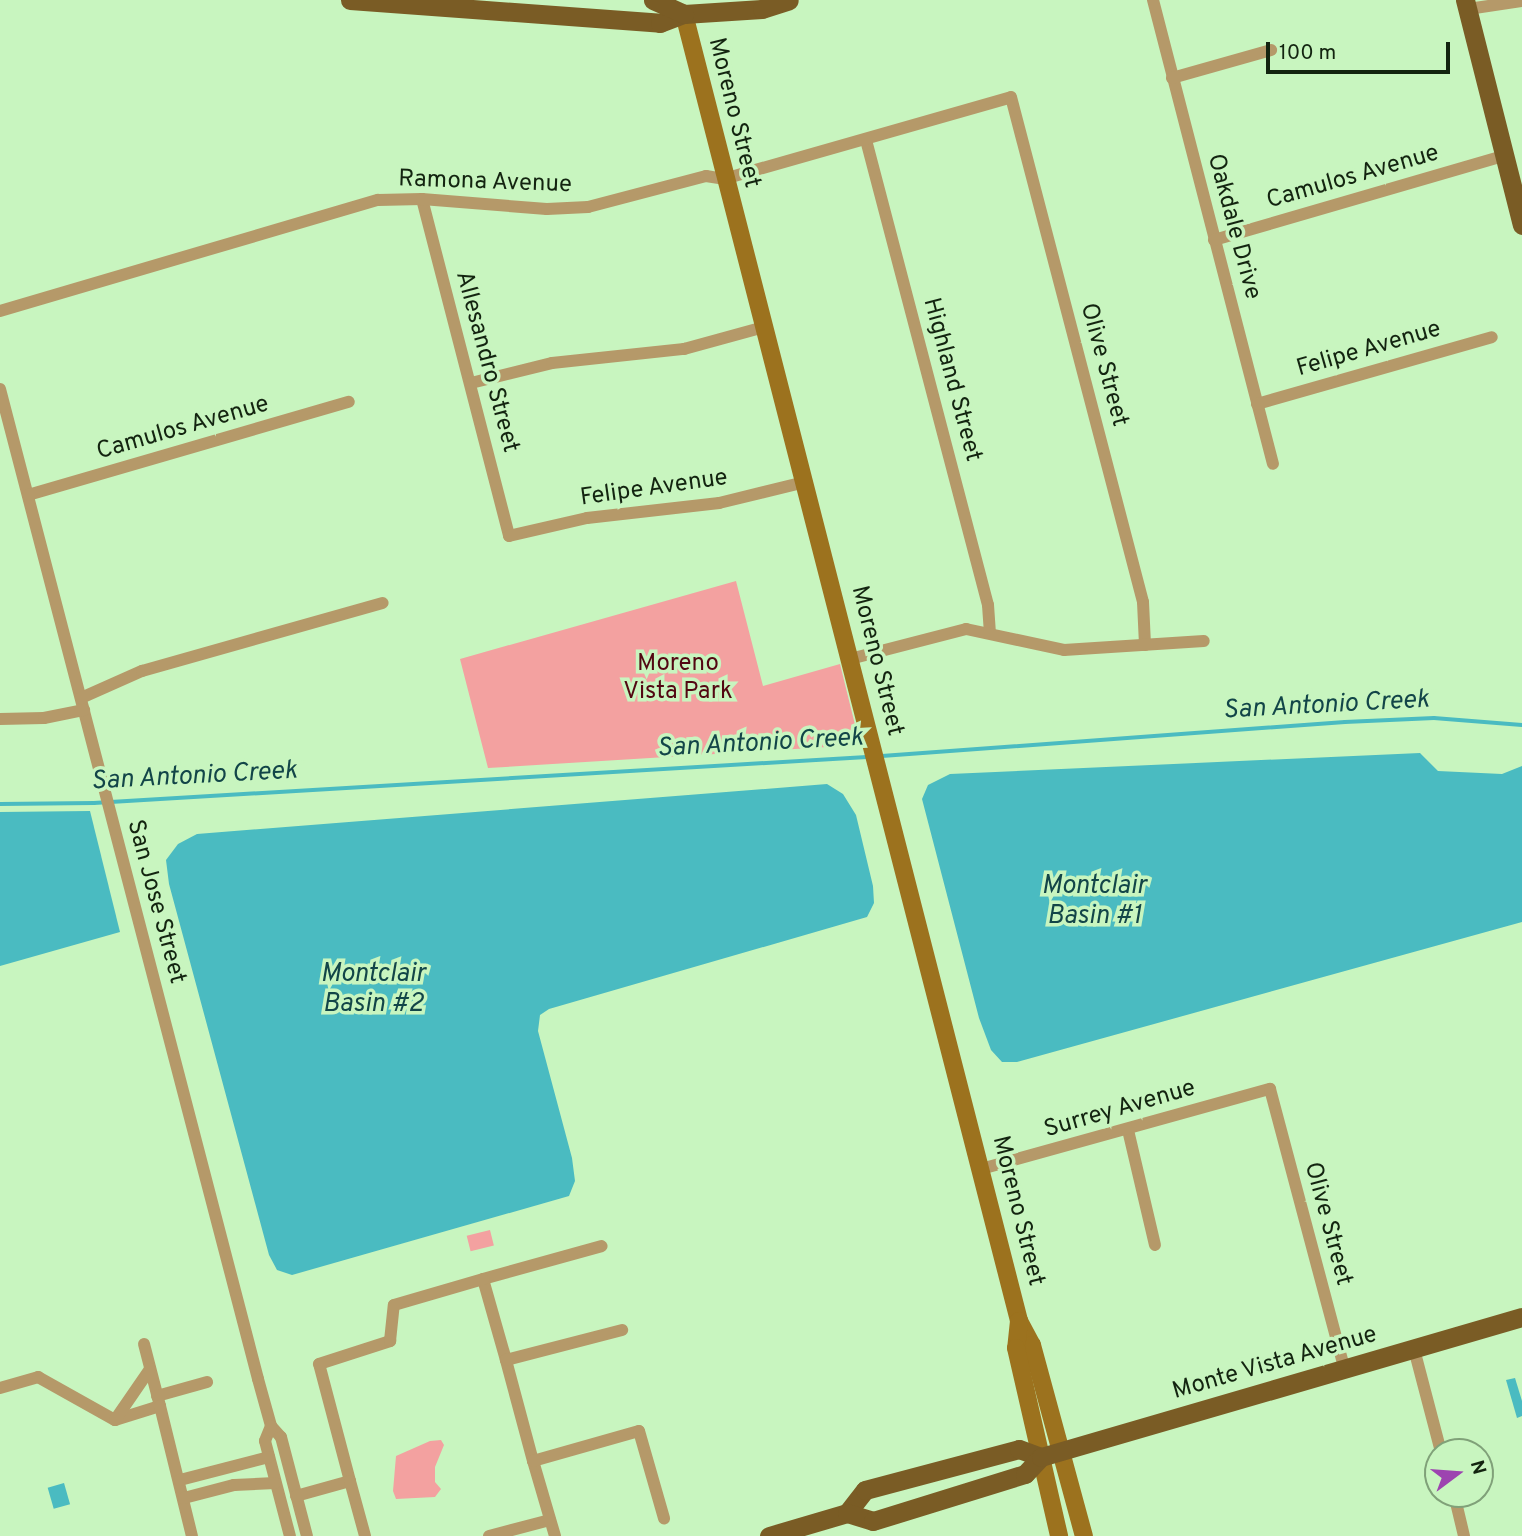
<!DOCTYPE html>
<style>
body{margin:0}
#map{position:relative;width:1522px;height:1536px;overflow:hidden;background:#c8f5bf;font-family:Overpass,sans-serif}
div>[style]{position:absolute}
.green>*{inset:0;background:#f3a1a0;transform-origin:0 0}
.water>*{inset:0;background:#4abbc1;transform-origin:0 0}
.stream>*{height:3.5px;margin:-1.75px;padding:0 1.75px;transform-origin:1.75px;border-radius:1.75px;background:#4abbc1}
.street>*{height:12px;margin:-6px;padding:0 6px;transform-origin:6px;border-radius:6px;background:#b59969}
.secondary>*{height:18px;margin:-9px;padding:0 9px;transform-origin:9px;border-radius:9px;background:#9c721e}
.primary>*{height:19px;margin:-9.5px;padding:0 9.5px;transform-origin:9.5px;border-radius:9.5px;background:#7a5c25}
span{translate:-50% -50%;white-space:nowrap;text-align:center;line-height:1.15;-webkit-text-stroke:7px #c8f5bf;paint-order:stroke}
.street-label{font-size:24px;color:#132410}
.park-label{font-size:24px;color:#520712}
.water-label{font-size:26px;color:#124548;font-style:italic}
.north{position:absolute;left:1424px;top:1438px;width:70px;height:70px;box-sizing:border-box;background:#c8f5bf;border:2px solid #80a179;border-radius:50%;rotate:74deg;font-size:19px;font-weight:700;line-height:28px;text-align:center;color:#132410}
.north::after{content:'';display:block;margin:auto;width:24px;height:32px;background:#9d44b0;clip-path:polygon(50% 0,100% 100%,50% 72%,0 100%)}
.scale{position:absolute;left:1266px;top:42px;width:184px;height:32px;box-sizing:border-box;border:4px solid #132410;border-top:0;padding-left:9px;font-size:21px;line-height:24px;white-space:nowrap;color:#132410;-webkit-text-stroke:5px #c8f5bf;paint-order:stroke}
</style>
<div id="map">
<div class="green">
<div style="clip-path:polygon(736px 581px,763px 686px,840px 664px,860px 745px,488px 768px,460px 659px)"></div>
<div style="left:490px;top:1230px;width:16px;height:24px;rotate:76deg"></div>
<div style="clip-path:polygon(441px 1440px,444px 1445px,435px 1467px,435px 1482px,441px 1489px,435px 1497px,396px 1499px,393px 1491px,396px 1456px,430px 1441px)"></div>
</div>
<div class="water">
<div style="clip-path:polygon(1420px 753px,1438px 771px,1502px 774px,1522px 766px,1522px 922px,1017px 1062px,1002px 1062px,991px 1050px,979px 1018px,922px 799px,928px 785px,950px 774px)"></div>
<div style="clip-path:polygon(827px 784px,843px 794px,856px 815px,873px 886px,874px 903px,867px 917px,549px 1009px,540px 1015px,538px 1031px,572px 1158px,575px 1181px,569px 1196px,292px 1275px,277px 1270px,269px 1255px,169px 884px,166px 860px,178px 844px,197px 834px)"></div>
<div style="clip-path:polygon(90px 811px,120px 932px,0 966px,0 812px)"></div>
<div style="clip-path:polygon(1515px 1378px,1522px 1401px,1522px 1416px,1517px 1418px,1506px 1380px)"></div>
<div style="left:64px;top:1483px;width:22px;height:17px;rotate:74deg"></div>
</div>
<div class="stream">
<div style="left:882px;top:756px;width:464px;rotate:-4.2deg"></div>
<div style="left:1345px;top:722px;width:89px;rotate:-2.6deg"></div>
<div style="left:1434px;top:718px;width:88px;rotate:4.5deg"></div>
<div style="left:0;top:804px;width:94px;rotate:-0.6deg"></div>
<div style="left:94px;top:803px;width:774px;rotate:-3.41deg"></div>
</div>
<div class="street">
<div style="left:1153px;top:0;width:479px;rotate:75.5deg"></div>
<div style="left:1468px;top:9px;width:55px;rotate:-8.4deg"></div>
<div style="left:1172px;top:78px;width:103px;rotate:-15.8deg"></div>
<div style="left:866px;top:140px;width:481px;rotate:75.3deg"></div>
<div style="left:988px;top:605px;width:27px;rotate:86deg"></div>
<div style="left:422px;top:199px;width:348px;rotate:75.5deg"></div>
<div style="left:509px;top:536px;width:80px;rotate:-13deg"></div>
<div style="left:587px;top:518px;width:133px;rotate:-6.5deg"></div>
<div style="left:719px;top:503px;width:89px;rotate:-13.7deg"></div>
<div style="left:1214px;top:240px;width:302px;rotate:-16.2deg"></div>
<div style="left:0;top:311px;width:394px;rotate:-16.4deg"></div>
<div style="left:378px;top:200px;width:44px;rotate:-1.3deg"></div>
<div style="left:422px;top:199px;width:125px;rotate:4.6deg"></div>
<div style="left:547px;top:209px;width:41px;rotate:-2.8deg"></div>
<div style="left:588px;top:207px;width:122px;rotate:-14.7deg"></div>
<div style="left:706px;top:176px;width:18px;rotate:9deg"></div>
<div style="left:724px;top:179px;width:298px;rotate:-15.9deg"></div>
<div style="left:1011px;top:97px;width:522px;rotate:75.35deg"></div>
<div style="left:1143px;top:602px;width:43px;rotate:87.3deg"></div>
<div style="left:471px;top:383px;width:83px;rotate:-13.9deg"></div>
<div style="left:552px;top:363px;width:133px;rotate:-6.1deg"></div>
<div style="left:684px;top:349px;width:83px;rotate:-15.4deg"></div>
<div style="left:0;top:389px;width:1023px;rotate:75.39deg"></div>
<div style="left:258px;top:1379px;width:49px;rotate:74.5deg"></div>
<div style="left:271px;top:1426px;width:15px;rotate:48deg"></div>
<div style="left:281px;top:1437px;width:102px;rotate:75.3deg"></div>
<div style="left:1257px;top:404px;width:244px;rotate:-15.9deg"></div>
<div style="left:28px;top:495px;width:334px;rotate:-16.2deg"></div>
<div style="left:850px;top:659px;width:120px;rotate:-14.5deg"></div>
<div style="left:966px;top:629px;width:100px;rotate:12.1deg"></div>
<div style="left:1064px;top:650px;width:140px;rotate:-3.7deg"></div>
<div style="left:81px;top:698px;width:67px;rotate:-23.9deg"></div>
<div style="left:142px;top:671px;width:250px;rotate:-15.8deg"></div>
<div style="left:0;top:719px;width:44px;rotate:-1.3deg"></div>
<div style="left:44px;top:718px;width:41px;rotate:-11.3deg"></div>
<div style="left:1128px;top:1130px;width:118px;rotate:76.8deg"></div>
<div style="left:981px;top:1169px;width:300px;rotate:-15.5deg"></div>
<div style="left:1270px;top:1089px;width:291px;rotate:75.1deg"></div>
<div style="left:144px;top:1344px;width:64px;rotate:75.5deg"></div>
<div style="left:1414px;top:1349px;width:106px;rotate:75.3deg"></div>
<div style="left:506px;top:1360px;width:84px;rotate:-105.9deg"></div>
<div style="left:483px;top:1279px;width:123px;rotate:-15.5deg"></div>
<div style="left:0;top:1388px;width:40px;rotate:-16deg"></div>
<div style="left:38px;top:1377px;width:88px;rotate:29.2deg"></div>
<div style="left:157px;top:1396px;width:52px;rotate:-15.6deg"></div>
<div style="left:115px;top:1420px;width:47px;rotate:-17.3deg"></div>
<div style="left:160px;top:1406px;width:134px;rotate:76.2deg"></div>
<div style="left:115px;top:1420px;width:62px;rotate:-55.5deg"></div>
<div style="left:271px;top:1426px;width:16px;rotate:112deg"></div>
<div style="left:265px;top:1441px;width:98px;rotate:75.3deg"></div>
<div style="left:533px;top:1461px;width:105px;rotate:-105deg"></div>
<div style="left:506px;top:1360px;width:120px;rotate:-14.5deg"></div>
<div style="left:180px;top:1480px;width:92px;rotate:-14.5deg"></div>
<div style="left:350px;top:1481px;width:121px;rotate:-104.8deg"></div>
<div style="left:319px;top:1364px;width:75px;rotate:-17.9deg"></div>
<div style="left:390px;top:1341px;width:36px;rotate:-84deg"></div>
<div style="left:394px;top:1305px;width:93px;rotate:-16.3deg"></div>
<div style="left:1454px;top:1494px;width:43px;rotate:76.6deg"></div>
<div style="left:296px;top:1496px;width:56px;rotate:-15.5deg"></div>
<div style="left:350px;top:1481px;width:57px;rotate:74.7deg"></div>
<div style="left:184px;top:1498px;width:52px;rotate:-14.6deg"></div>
<div style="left:234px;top:1485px;width:41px;rotate:-2.8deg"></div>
<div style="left:489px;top:1536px;width:63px;rotate:-14.7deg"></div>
<div style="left:555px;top:1536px;width:78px;rotate:-106.3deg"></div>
<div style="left:533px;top:1461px;width:110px;rotate:-15.8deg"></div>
<div style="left:639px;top:1431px;width:91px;rotate:74deg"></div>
</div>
<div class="secondary">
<div style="left:684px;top:14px;width:1349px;rotate:75.62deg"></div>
<div style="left:1019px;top:1321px;width:27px;rotate:62deg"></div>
<div style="left:1032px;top:1345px;width:198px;rotate:74.8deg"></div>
<div style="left:1019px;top:1321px;width:27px;rotate:96deg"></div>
<div style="left:1016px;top:1348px;width:193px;rotate:77.1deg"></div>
</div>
<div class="primary">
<div style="left:350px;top:0;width:311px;rotate:4.2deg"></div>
<div style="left:660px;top:23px;width:26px;rotate:-21deg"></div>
<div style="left:684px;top:14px;width:78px;rotate:-3.7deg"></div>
<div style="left:762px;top:9px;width:28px;rotate:-18deg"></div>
<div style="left:653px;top:0;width:34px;rotate:24deg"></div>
<div style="left:1465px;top:0;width:232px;rotate:75.8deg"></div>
<div style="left:847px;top:1513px;width:29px;rotate:-52deg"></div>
<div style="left:865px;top:1490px;width:159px;rotate:-14.9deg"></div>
<div style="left:1019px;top:1449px;width:23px;rotate:20deg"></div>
<div style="left:769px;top:1536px;width:81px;rotate:-16.4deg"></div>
<div style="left:847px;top:1513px;width:27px;rotate:17deg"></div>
<div style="left:873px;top:1521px;width:159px;rotate:-17.2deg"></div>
<div style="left:1025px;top:1474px;width:23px;rotate:-47deg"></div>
<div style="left:1041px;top:1457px;width:501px;rotate:-16.23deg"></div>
</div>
<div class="street-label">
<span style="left:733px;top:113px;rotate:76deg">Moreno Street</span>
<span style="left:1353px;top:178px;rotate:-16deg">Camulos Avenue</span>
<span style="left:485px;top:183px;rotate:2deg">Ramona Avenue</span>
<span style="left:1233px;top:227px;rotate:75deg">Oakdale Drive</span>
<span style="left:1369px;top:350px;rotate:-16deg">Felipe Avenue</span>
<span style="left:486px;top:362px;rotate:75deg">Allesandro Street</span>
<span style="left:1103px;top:365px;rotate:75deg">Olive Street</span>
<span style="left:951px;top:380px;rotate:75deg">Highland Street</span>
<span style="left:183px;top:429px;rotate:-16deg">Camulos Avenue</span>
<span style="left:654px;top:489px;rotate:-8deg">Felipe Avenue</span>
<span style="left:876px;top:661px;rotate:76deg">Moreno Street</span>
<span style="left:155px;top:902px;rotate:75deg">San Jose Street</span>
<span style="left:1120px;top:1110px;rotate:-16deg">Surrey Avenue</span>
<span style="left:1017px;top:1211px;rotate:76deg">Moreno Street</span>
<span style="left:1327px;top:1224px;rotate:75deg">Olive Street</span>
<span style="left:1275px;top:1364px;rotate:-16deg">Monte Vista Avenue</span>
</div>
<div class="park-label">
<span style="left:678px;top:679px">Moreno<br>Vista Park</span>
</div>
<div class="water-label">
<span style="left:1326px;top:706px;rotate:-3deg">San Antonio Creek</span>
<span style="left:760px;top:744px;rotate:-3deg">San Antonio Creek</span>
<span style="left:194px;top:777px;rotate:-3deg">San Antonio Creek</span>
<span style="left:1094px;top:902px">Montclair<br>Basin #1</span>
<span style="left:373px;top:990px">Montclair<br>Basin #2</span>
</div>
<div class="north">N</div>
<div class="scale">100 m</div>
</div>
